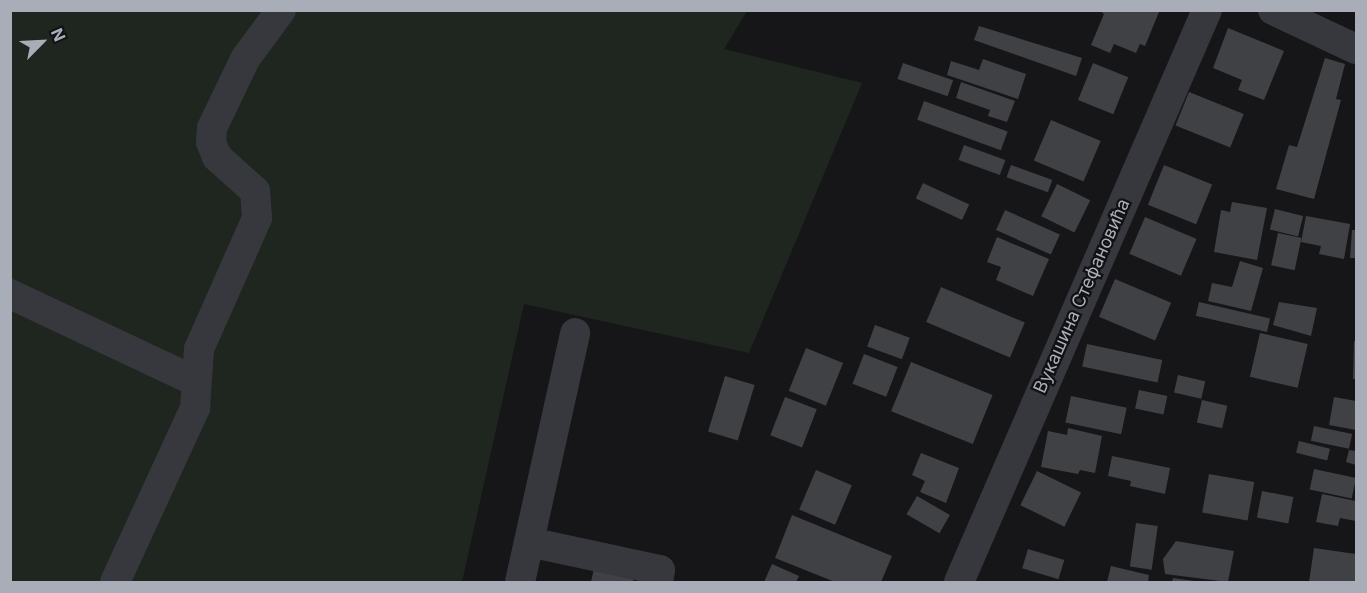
<!DOCTYPE html>
<meta charset="utf-8">
<style>
body{margin:0}
#map{position:relative;width:1367px;height:593px;overflow:hidden;background:#161618;font-family:Inter,sans-serif}
div>[style]{position:absolute}
.green>*{inset:0;background:#1e261f}
.building>*{inset:0;background:#404145;transform-origin:0 0}
.minor>*{height:30px;margin:-15px;padding:0 15px;transform-origin:15px;border-radius:15px;background:#37383d}
span{translate:-50% -50%;white-space:nowrap;text-align:center;line-height:1.15;-webkit-text-stroke:4.5px #111113;paint-order:stroke}
.street-label{font-size:18px;color:#a8adb8}
.frame{position:absolute;inset:0;border:12px solid #a8adb8;pointer-events:none}
.north{position:absolute;left:12px;top:12px;width:60px;height:60px;-webkit-text-stroke:4px #111113;paint-order:stroke;rotate:66deg;font-size:16px;font-weight:700;line-height:24px;text-align:center;color:#a8adb8}
.north::after{content:'';display:block;margin:auto;width:21px;height:27px;background:#a8adb8;clip-path:polygon(50% 0,100% 100%,50% 72%,0 100%)}
</style>
<div id="map">
<div class="green">
<div style="clip-path:polygon(10px 11px,747px 11px,724px 49px,862px 83px,749px 353px,524px 304px,462px 582px,11px 582px)"></div>
</div>
<div class="building">
<div style="clip-path:polygon(1099px 10px,1157px 10px,1159px 12px,1145px 46px,1140px 44px,1136px 53px,1114px 44px,1110px 53px,1091px 45px,1104px 14px)"></div>
<div style="clip-path:polygon(979px 26px,1082px 58px,1076px 76px,974px 40px)"></div>
<div style="clip-path:polygon(1228px 28px,1284px 51px,1264px 100px,1238px 90px,1242px 80px,1213px 68px)"></div>
<div style="clip-path:polygon(1325px 58px,1345px 64px,1336px 99px,1341px 100px,1314px 199px,1276px 189px,1289px 145px,1297px 147px)"></div>
<div style="clip-path:polygon(983px 59px,1026px 74px,1018px 99px,947px 75px,951px 61px,979px 70px)"></div>
<div style="left:903px;top:63px;width:53px;height:17px;rotate:19deg"></div>
<div style="left:1093px;top:63px;width:38px;height:40px;rotate:22deg"></div>
<div style="clip-path:polygon(961px 82px,1015px 101px,1007px 122px,988px 116px,990px 110px,956px 98px)"></div>
<div style="left:1189px;top:92px;width:59px;height:36px;rotate:22deg"></div>
<div style="left:924px;top:101px;width:89px;height:20px;rotate:20deg"></div>
<div style="left:1051px;top:120px;width:54px;height:44px;rotate:23deg"></div>
<div style="left:964px;top:145px;width:44px;height:16px;rotate:20deg"></div>
<div style="left:1011px;top:165px;width:44px;height:13px;rotate:20deg"></div>
<div style="left:1164px;top:165px;width:52px;height:43px;rotate:22deg"></div>
<div style="left:923px;top:183px;width:51px;height:17px;rotate:25deg"></div>
<div style="left:1057px;top:184px;width:37px;height:36px;rotate:26deg"></div>
<div style="clip-path:polygon(1232px 202px,1267px 208px,1257px 260px,1214px 252px,1221px 210px,1230px 212px)"></div>
<div style="left:1275px;top:209px;width:29px;height:21px;rotate:14deg"></div>
<div style="left:1005px;top:210px;width:60px;height:22px;rotate:24deg"></div>
<div style="clip-path:polygon(1306px 216px,1350px 224px,1344px 259px,1319px 254px,1321px 246px,1301px 242px)"></div>
<div style="left:1145px;top:217px;width:56px;height:40px;rotate:23deg"></div>
<div style="clip-path:polygon(1352px 230px,1356px 230px,1356px 258px,1350px 258px)"></div>
<div style="left:1278px;top:233px;width:24px;height:33px;rotate:12deg"></div>
<div style="clip-path:polygon(997px 237px,1049px 259px,1033px 296px,996px 280px,1001px 267px,987px 262px)"></div>
<div style="clip-path:polygon(1240px 261px,1263px 268px,1251px 311px,1208px 301px,1212px 283px,1232px 287px)"></div>
<div style="left:1115px;top:279px;width:61px;height:41px;rotate:23deg"></div>
<div style="left:941px;top:287px;width:91px;height:38px;rotate:23deg"></div>
<div style="left:1199px;top:302px;width:73px;height:14px;rotate:13deg"></div>
<div style="clip-path:polygon(1279px 302px,1317px 308px,1311px 336px,1273px 325px)"></div>
<div style="left:875px;top:325px;width:37px;height:23px;rotate:20deg"></div>
<div style="left:1260px;top:333px;width:49px;height:45px;rotate:13deg"></div>
<div style="clip-path:polygon(1354px 341px,1356px 341px,1356px 379px,1353px 379px)"></div>
<div style="left:1087px;top:344px;width:77px;height:23px;rotate:12deg"></div>
<div style="left:806px;top:348px;width:40px;height:46px;rotate:22deg"></div>
<div style="left:864px;top:354px;width:36px;height:32px;rotate:21deg"></div>
<div style="left:911px;top:362px;width:88px;height:53px;rotate:22deg"></div>
<div style="left:1178px;top:375px;width:28px;height:18px;rotate:13deg"></div>
<div style="left:725px;top:376px;width:31px;height:58px;rotate:17deg"></div>
<div style="left:1139px;top:390px;width:29px;height:19px;rotate:12deg"></div>
<div style="left:1071px;top:396px;width:57px;height:27px;rotate:12deg"></div>
<div style="left:785px;top:397px;width:34px;height:41px;rotate:21deg"></div>
<div style="clip-path:polygon(1334px 397px,1356px 401px,1356px 430px,1329px 425px)"></div>
<div style="left:1202px;top:400px;width:26px;height:23px;rotate:13deg"></div>
<div style="left:1314px;top:426px;width:39px;height:15px;rotate:12deg"></div>
<div style="clip-path:polygon(1068px 428px,1102px 436px,1095px 473px,1080px 470px,1078px 474px,1041px 467px,1048px 431px,1067px 435px)"></div>
<div style="left:1299px;top:441px;width:32px;height:12px;rotate:14deg"></div>
<div style="clip-path:polygon(1349px 450px,1356px 451px,1356px 465px,1346px 462px)"></div>
<div style="clip-path:polygon(921px 453px,959px 468px,946px 503px,920px 492px,925px 481px,912px 475px)"></div>
<div style="clip-path:polygon(1112px 456px,1170px 468px,1165px 494px,1130px 486px,1131px 481px,1108px 476px)"></div>
<div style="left:1314px;top:469px;width:43px;height:21px;rotate:12deg"></div>
<div style="left:816px;top:470px;width:39px;height:43px;rotate:23deg"></div>
<div style="left:1037px;top:471px;width:49px;height:38px;rotate:26deg"></div>
<div style="left:1209px;top:474px;width:46px;height:39px;rotate:10deg"></div>
<div style="left:1262px;top:491px;width:32px;height:27px;rotate:11deg"></div>
<div style="clip-path:polygon(1322px 494px,1356px 501px,1356px 521px,1340px 518px,1338px 526px,1316px 522px)"></div>
<div style="left:917px;top:496px;width:38px;height:21px;rotate:30deg"></div>
<div style="clip-path:polygon(792px 515px,892px 556px,881px 582px,835px 582px,775px 558px)"></div>
<div style="left:1136px;top:523px;width:22px;height:44px;rotate:8deg"></div>
<div style="clip-path:polygon(1176px 541px,1234px 551px,1228px 582px,1165px 574px,1163px 559px)"></div>
<div style="clip-path:polygon(1314px 548px,1356px 554px,1356px 582px,1309px 582px)"></div>
<div style="left:1028px;top:549px;width:38px;height:20px;rotate:17deg"></div>
<div style="clip-path:polygon(596px 559px,636px 567px,633px 582px,591px 582px)"></div>
<div style="clip-path:polygon(772px 564px,799px 576px,796px 582px,764px 582px)"></div>
<div style="clip-path:polygon(1111px 566px,1149px 575px,1148px 582px,1107px 582px)"></div>
<div style="clip-path:polygon(1173px 578px,1194px 581px,1194px 582px,1172px 582px)"></div>
</div>
<div class="minor">
<div style="left:1273px;top:10px;width:92px;rotate:25.2deg"></div>
<div style="left:10px;top:294px;width:204px;rotate:25.2deg"></div>
<div style="left:529px;top:542px;width:134px;rotate:12.1deg"></div>
<div style="left:660px;top:570px;width:12px;rotate:99deg"></div>
<div style="left:115px;top:582px;width:192px;rotate:-65.3deg"></div>
<div style="left:195px;top:408px;width:59px;rotate:-86.1deg"></div>
<div style="left:199px;top:349px;width:143px;rotate:-66.1deg"></div>
<div style="left:257px;top:218px;width:27px;rotate:-94deg"></div>
<div style="left:255px;top:191px;width:51px;rotate:-138.2deg"></div>
<div style="left:217px;top:157px;width:16px;rotate:-112deg"></div>
<div style="left:211px;top:142px;width:14px;rotate:-86deg"></div>
<div style="left:212px;top:128px;width:76px;rotate:-64.4deg"></div>
<div style="left:245px;top:59px;width:61px;rotate:-53.7deg"></div>
<div style="left:520px;top:582px;width:255px;rotate:-77.5deg"></div>
<div style="left:959px;top:582px;width:623px;rotate:-66.56deg"></div>
</div>
<div class="street-label">
<span style="left:1082px;top:296px;rotate:-66deg">Вукашина Стефановића</span>
</div>
<div class="frame"></div>
<div class="north">N</div>
</div>
